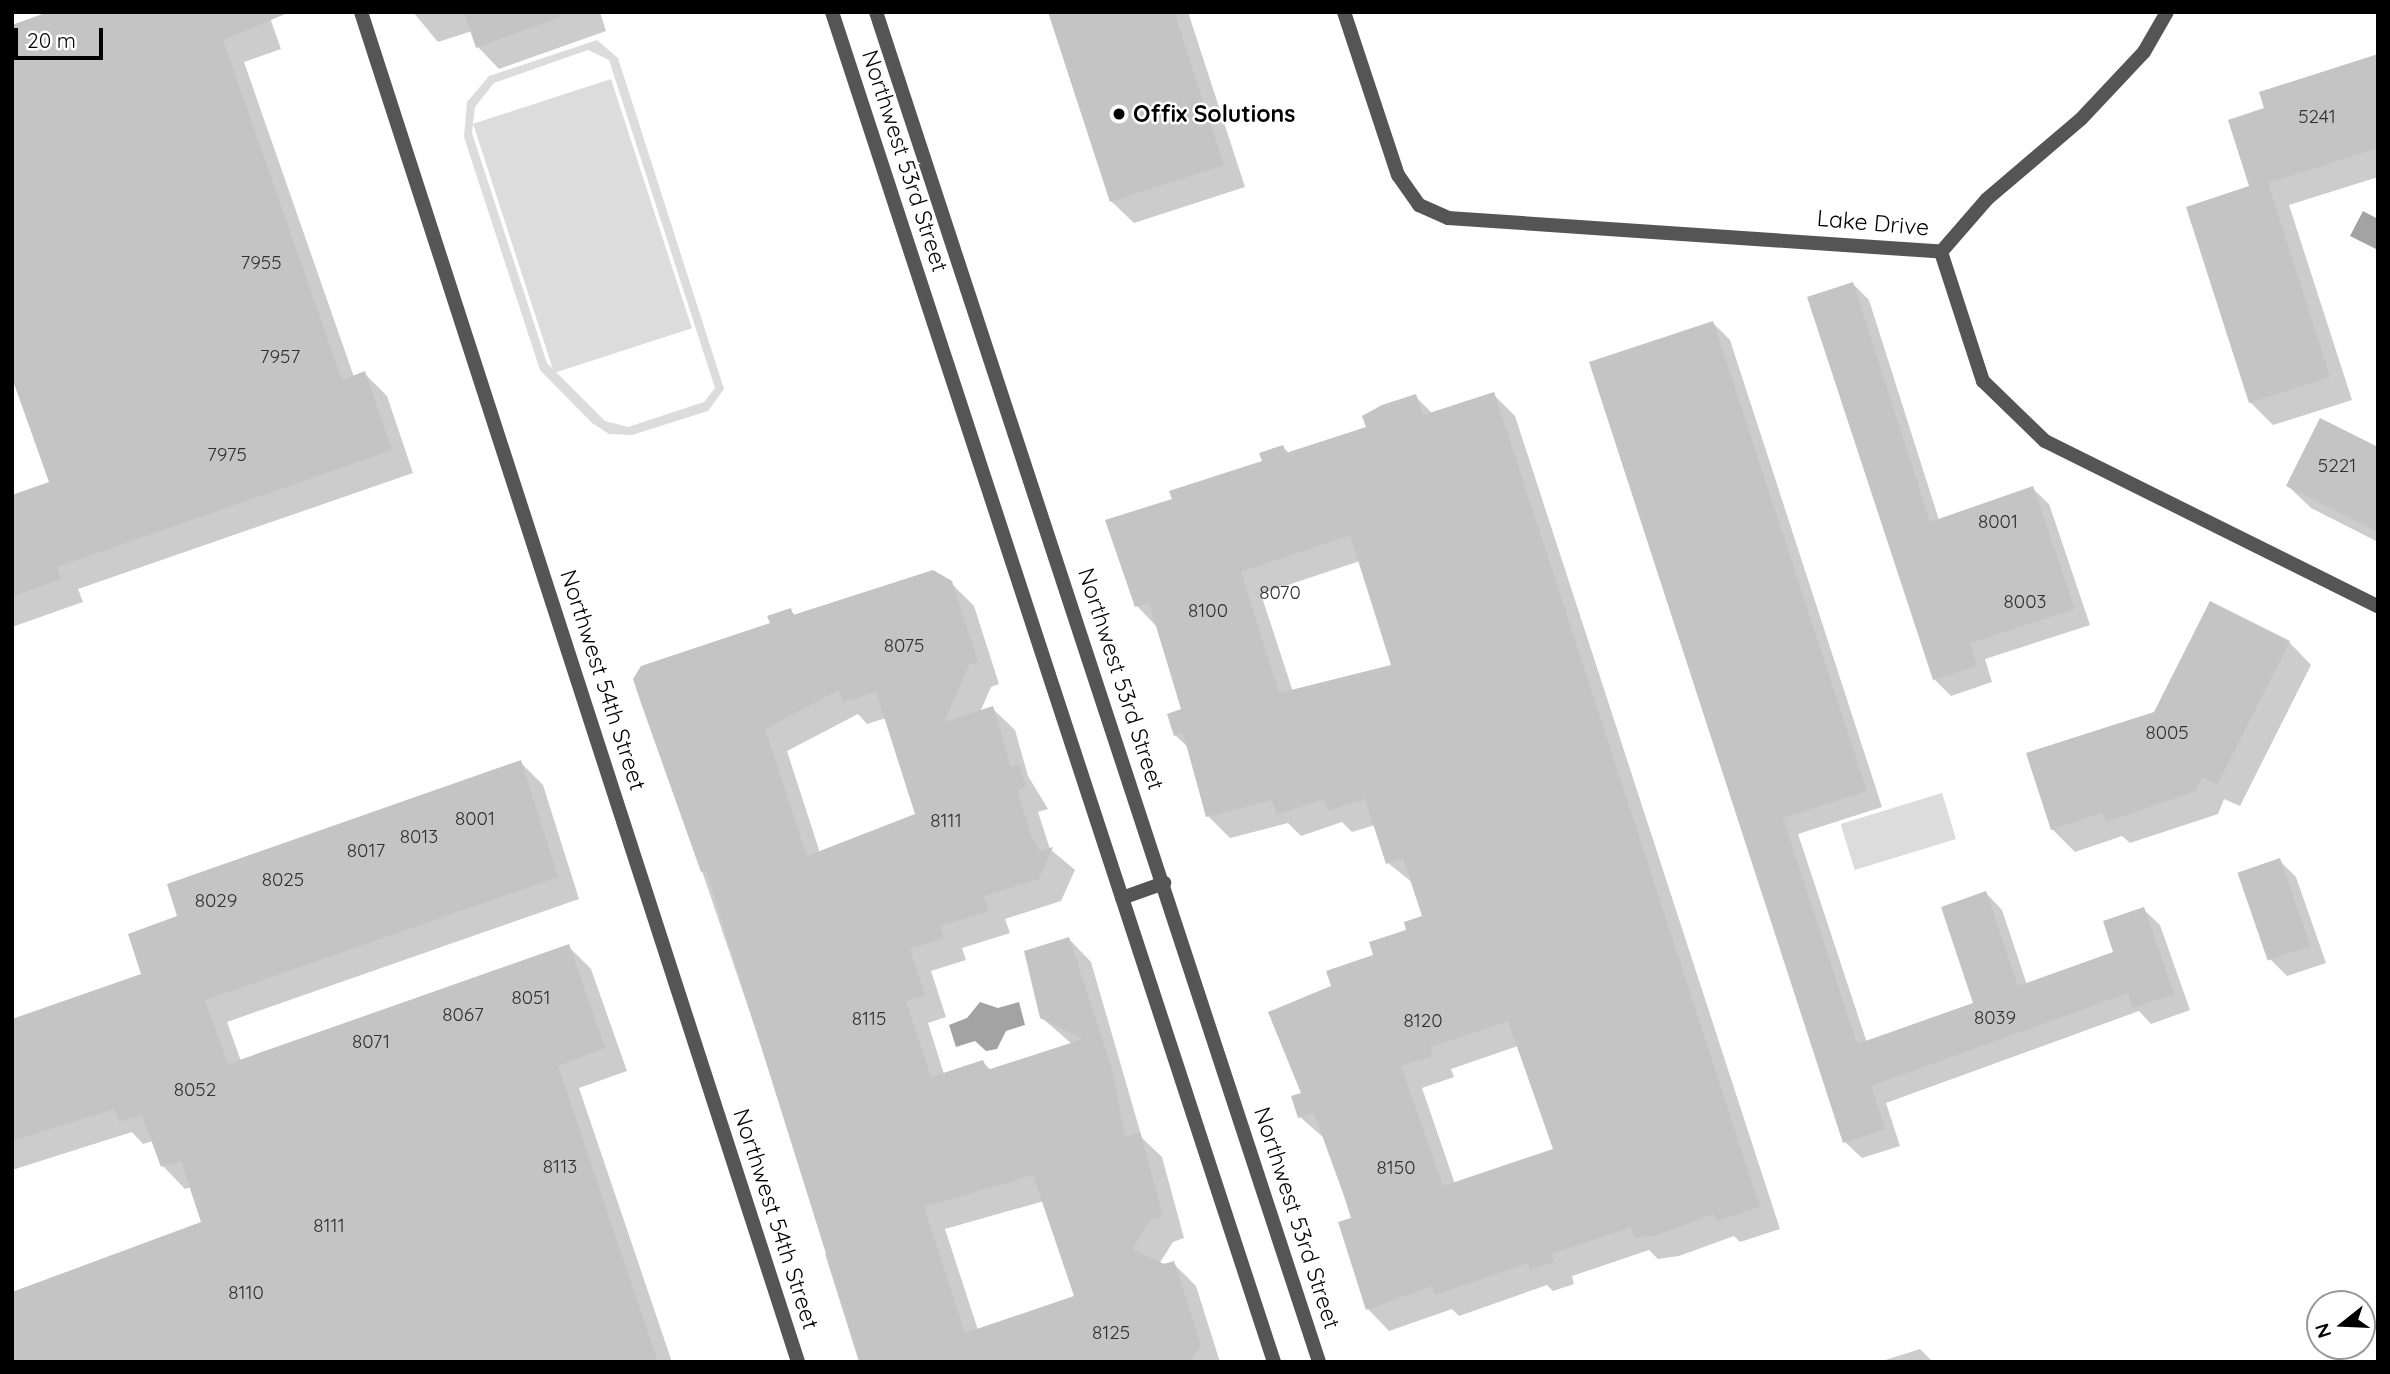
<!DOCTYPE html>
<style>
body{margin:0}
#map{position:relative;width:2390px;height:1374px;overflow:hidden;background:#fff;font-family:Quicksand,sans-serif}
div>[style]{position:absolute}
.green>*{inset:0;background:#dcdcdc;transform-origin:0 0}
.water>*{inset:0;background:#a3a3a3}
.shadow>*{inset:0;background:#0003}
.building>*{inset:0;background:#c4c4c4;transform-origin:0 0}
.minor>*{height:14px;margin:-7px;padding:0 7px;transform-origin:7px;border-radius:7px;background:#555}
.tertiary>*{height:14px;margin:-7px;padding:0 7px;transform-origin:7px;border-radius:7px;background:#555}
.dots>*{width:19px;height:19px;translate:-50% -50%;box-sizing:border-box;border:4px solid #fff;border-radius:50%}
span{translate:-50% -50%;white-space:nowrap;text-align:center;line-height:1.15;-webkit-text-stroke:5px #fff;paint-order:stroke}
.number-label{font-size:19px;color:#313131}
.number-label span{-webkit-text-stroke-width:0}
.poi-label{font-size:23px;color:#000;font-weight:700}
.left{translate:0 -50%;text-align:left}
.street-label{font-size:23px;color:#000}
.frame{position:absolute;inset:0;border:14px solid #000;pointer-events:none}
.north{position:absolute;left:2306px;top:1290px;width:70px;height:70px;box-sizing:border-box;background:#fff;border:2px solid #999;border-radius:50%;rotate:252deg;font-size:19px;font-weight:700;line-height:28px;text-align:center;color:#000}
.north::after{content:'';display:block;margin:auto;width:24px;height:32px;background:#000;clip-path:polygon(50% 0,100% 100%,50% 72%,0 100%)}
.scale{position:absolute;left:14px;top:28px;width:89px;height:32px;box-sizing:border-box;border:4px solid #000;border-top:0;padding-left:9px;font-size:21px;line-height:24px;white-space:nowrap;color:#000;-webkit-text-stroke:5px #fff;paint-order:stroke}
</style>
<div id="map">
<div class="green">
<div style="clip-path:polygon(evenodd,597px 40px,618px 58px,724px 389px,708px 411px,632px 435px,609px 434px,592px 423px,540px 370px,464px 137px,467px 102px,489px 76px,597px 40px,588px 50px,609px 60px,715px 388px,704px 402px,628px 427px,605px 421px,547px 363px,472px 133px,475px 107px,494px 83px,588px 50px)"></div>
<div style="left:611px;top:79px;width:262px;height:145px;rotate:72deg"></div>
<div style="left:1942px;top:793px;width:48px;height:106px;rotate:73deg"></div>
</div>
<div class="water">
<div style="clip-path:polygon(2363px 211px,2378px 219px,2378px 250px,2350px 236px)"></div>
<div style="clip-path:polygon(980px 1002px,998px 1008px,1019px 1002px,1025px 1025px,1006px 1031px,997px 1049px,986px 1051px,975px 1041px,956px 1047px,949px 1025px,967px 1018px)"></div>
</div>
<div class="shadow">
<div style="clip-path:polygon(268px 12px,281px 49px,244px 62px,354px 377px,364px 373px,387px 396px,413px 473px,78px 589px,83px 602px,12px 627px,12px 497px,51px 483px,12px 26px)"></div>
<div style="clip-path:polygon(413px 12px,600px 12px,606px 31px,499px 69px,478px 47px,472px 31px,438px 42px)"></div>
<div style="clip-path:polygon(1050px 12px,1188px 12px,1245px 187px,1134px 223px,1111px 201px)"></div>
<div style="clip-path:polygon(2378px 56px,2378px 177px,2289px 205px,2352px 400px,2273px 425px,2250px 402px,2251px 187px,2266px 110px)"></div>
<div style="clip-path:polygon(1853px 284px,1869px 300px,1939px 520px,2032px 488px,2049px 504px,2090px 625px,1985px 659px,1992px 682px,1951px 696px,1934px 679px)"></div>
<div style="clip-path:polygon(1713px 323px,1730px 340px,1882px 807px,1798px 834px,1867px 1043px,1975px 1004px,1986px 893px,2002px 910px,2027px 985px,2116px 953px,2143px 909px,2160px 925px,2190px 1010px,2151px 1024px,2139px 1011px,1886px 1103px,1900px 1146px,1862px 1158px,1845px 1142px,1591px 363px)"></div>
<div style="clip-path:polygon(evenodd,1493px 394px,1515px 416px,1780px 1229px,1740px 1242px,1734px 1236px,1679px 1256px,1658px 1259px,1649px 1250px,1572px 1276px,1574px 1284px,1553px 1291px,1547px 1285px,1459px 1316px,1452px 1309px,1389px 1331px,1368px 1309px,1353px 1219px,1324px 1138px,1300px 1117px,1333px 987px,1424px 917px,1413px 883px,1388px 863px,1375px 825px,1352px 832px,1342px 822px,1301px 836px,1288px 823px,1230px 838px,1208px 816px,1190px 749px,1175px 735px,1184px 710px,1158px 628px,1137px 606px,1174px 500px,1264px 462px,1283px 447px,1289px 453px,1368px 428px,1415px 396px,1433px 414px,1493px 394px,1360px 561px,1393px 666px,1293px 692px,1261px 594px,1360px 561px,1493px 394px,1518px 1046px,1555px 1150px,1455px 1184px,1422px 1088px,1454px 1077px,1451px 1069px,1518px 1046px)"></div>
<div style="clip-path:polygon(2378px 448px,2378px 542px,2311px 508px,2288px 486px)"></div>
<div style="clip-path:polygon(evenodd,951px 583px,974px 606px,999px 684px,991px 687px,980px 712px,992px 708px,1015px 730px,1028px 776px,1048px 809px,1038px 812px,1050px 849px,1075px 870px,1061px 901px,1005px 919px,1010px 933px,962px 948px,966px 960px,931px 971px,946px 1017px,928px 1023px,944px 1074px,983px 1062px,991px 1070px,1072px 1044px,1042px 1018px,1069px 939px,1091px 962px,1142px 1138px,1162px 1157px,1184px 1238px,1173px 1242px,1159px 1264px,1173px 1263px,1196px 1286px,1220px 1362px,859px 1362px,825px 1254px,831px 1252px,702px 871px,772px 624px,790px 610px,796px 616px,951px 583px,858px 714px,867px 724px,886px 718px,917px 815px,820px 853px,787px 751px,858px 714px,951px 583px,1044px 1201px,1076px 1297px,978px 1330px,945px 1229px,1044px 1201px)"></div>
<div style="clip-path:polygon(2289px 642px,2311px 665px,2240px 806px,2224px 799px,2218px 814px,2130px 843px,2122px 836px,2075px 852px,2052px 829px,2155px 714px)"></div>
<div style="clip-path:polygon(520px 762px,543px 785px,579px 899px,227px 1022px,241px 1061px,568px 946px,591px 969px,627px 1071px,579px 1088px,672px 1362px,12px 1362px,204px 1223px,191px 1187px,185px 1189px,163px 1166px,153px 1141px,143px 1144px,132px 1132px,12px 1170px,12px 1021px,143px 975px,179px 917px)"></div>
<div style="clip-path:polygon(2279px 860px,2296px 877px,2326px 963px,2287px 976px,2270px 959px)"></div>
<div style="clip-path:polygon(1920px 1349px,1933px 1362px,1879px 1362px)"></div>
</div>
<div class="building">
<div style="clip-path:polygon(48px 12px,290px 12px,223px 40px,342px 380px,365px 371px,392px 450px,57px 567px,61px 579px,12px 597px,12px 495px,49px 482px,12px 378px,12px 25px)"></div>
<div style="clip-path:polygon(464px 12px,560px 12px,561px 17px,476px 48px)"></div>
<div style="clip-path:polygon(1048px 12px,1174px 12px,1224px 165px,1110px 202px)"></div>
<div style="clip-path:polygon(2378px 54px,2378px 148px,2268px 183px,2330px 377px,2249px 403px,2186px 207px,2249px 186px,2228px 120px,2264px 108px,2259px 92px)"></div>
<div style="clip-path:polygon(1853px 282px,1930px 522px,2033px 486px,2075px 609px,1970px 643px,1977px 666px,1933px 680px,1807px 297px)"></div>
<div style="clip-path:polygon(1713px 321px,1867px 791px,1783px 818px,1857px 1044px,1973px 1003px,1941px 907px,1986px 891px,2018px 986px,2113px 952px,2103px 921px,2144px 907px,2174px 994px,2133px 1008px,2128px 993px,1871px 1086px,1885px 1129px,1843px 1143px,1589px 362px)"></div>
<div style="clip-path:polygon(evenodd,1494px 392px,1760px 1207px,1717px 1221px,1714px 1214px,1657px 1235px,1634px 1238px,1631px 1227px,1551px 1254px,1554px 1262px,1530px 1270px,1528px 1263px,1435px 1295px,1432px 1286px,1366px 1310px,1338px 1222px,1351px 1218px,1344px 1196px,1314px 1113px,1298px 1118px,1291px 1096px,1301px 1093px,1268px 1012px,1331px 986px,1326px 971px,1373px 955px,1369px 942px,1406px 930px,1404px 922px,1422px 916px,1403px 858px,1386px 864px,1365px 799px,1328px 811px,1324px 799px,1277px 815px,1272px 800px,1206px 817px,1183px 733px,1174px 736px,1167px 714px,1181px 709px,1149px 603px,1135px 607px,1105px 520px,1172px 499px,1169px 491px,1262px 461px,1259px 453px,1283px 445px,1286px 453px,1366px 427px,1362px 416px,1382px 405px,1416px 394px,1423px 415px,1494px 392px,1350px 535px,1391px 665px,1279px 693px,1241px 572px,1350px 535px,1494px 392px,1508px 1021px,1553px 1149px,1443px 1186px,1401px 1066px,1433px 1056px,1430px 1047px,1508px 1021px)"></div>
<div style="clip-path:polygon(2320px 418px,2378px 447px,2378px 532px,2286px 486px)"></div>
<div style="clip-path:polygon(evenodd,933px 570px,952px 581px,978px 662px,969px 665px,944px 722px,993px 706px,1011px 767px,1019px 764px,1026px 787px,1017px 790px,1032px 838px,1040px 851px,1053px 847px,1039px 879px,984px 896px,989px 911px,940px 926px,944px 938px,910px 949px,925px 995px,906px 1001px,931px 1077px,983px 1060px,987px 1070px,1083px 1039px,1040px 1018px,1024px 951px,1069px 937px,1113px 1072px,1125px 1137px,1140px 1132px,1163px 1216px,1150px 1220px,1132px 1249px,1164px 1264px,1174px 1261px,1201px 1345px,1190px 1362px,860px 1362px,706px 871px,701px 872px,641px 703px,633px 679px,641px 666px,770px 623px,767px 616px,791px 608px,793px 615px,933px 570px,839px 690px,843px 702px,876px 692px,915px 814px,807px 856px,765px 729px,839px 690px,933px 570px,1033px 1175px,1074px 1296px,965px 1333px,924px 1207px,1033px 1175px)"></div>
<div style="clip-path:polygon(2210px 601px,2290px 641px,2217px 785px,2202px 777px,2196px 791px,2106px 822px,2103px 812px,2051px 830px,2026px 753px,2154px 712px)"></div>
<div style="clip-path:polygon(521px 760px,558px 877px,205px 1000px,228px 1064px,569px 944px,605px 1048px,558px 1066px,658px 1362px,12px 1362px,12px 1292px,201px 1222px,181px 1161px,161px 1167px,142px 1115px,119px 1122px,114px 1109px,12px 1141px,12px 1019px,141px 974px,128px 934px,177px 916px,167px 884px)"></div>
<div style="left:2280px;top:858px;width:93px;height:45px;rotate:71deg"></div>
</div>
<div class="minor">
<div style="left:361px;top:12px;width:1419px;rotate:72.06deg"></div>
<div style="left:1344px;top:12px;width:172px;rotate:71.7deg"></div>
<div style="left:1398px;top:175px;width:37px;rotate:55deg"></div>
<div style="left:1419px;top:205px;width:32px;rotate:24deg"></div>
<div style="left:1448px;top:218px;width:494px;rotate:3.9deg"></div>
<div style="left:1941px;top:252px;width:136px;rotate:72deg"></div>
<div style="left:1983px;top:381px;width:86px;rotate:44.1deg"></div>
<div style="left:2045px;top:441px;width:372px;rotate:26.4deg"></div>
<div style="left:1941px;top:252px;width:70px;rotate:-49deg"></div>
<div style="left:1987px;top:199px;width:123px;rotate:-40.4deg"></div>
<div style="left:2081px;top:119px;width:92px;rotate:-46.8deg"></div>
<div style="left:2144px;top:52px;width:46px;rotate:-60.1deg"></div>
<div style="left:1122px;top:898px;width:45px;rotate:-19.7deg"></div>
</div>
<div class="tertiary">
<div style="left:832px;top:12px;width:1421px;rotate:71.87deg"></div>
<div style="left:876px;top:12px;width:1421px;rotate:71.83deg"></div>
</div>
<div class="dots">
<div style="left:1119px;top:114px;background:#000"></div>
</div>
<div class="number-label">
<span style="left:2317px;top:117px">5241</span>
<span style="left:261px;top:263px">7955</span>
<span style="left:280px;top:357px">7957</span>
<span style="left:227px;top:455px">7975</span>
<span style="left:2337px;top:466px">5221</span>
<span style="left:1998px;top:522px">8001</span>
<span style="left:1280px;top:593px">8070</span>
<span style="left:2025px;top:602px">8003</span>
<span style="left:1208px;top:611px">8100</span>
<span style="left:904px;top:646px">8075</span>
<span style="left:2167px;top:733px">8005</span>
<span style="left:475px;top:819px">8001</span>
<span style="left:946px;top:821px">8111</span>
<span style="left:419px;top:837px">8013</span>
<span style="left:366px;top:851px">8017</span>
<span style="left:283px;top:880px">8025</span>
<span style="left:216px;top:901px">8029</span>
<span style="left:531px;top:998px">8051</span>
<span style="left:463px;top:1015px">8067</span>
<span style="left:1995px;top:1018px">8039</span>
<span style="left:869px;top:1019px">8115</span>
<span style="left:1423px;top:1021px">8120</span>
<span style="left:371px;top:1042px">8071</span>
<span style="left:195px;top:1090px">8052</span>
<span style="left:560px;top:1167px">8113</span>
<span style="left:1396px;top:1168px">8150</span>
<span style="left:329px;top:1226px">8111</span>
<span style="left:246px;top:1293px">8110</span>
<span style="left:1111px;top:1333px">8125</span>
</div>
<div class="poi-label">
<span class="left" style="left:1133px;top:114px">Offix Solutions</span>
</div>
<div class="street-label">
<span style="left:905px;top:161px;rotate:72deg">Northwest 53rd Street</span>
<span style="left:1873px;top:223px;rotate:5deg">Lake Drive</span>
<span style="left:1121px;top:679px;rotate:72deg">Northwest 53rd Street</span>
<span style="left:603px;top:680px;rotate:72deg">Northwest 54th Street</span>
<span style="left:1297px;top:1218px;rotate:72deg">Northwest 53rd Street</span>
<span style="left:776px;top:1219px;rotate:72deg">Northwest 54th Street</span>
</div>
<div class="frame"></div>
<div class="north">N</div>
<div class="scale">20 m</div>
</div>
